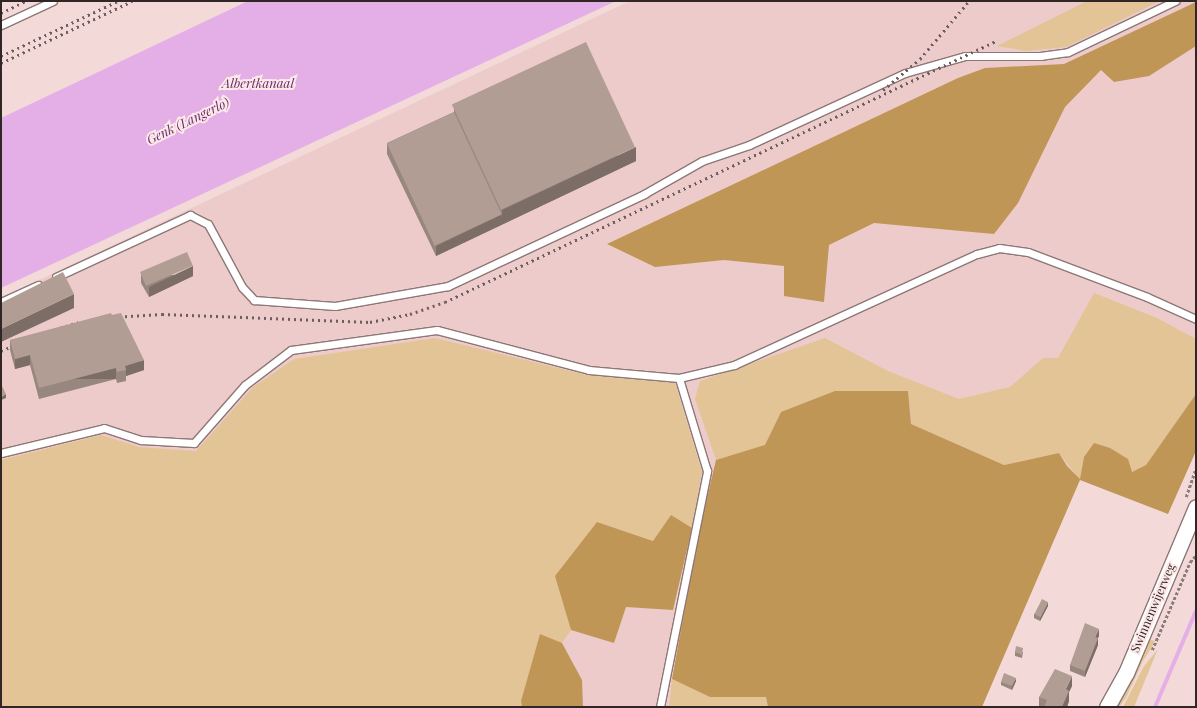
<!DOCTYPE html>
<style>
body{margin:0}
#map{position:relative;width:1197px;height:708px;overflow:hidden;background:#f3dad9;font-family:"Playfair Display",serif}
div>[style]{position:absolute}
.built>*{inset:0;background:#eccbca}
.green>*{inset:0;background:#e3c496}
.forest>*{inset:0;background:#c09656}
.water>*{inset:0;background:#e4afe7}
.stream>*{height:4px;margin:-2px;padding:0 2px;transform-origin:2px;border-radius:2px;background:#e4afe7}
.path>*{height:2.5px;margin-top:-1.25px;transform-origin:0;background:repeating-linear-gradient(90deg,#8c7b7a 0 3px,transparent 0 5px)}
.roads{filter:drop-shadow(1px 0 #8d7776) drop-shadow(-1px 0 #8d7776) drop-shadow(0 1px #8d7776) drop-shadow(0 -1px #8d7776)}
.service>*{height:7px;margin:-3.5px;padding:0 3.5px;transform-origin:3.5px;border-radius:3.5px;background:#fff}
.minor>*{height:15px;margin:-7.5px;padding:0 7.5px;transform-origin:7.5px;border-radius:7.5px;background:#fff}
.rail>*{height:3px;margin-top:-1.5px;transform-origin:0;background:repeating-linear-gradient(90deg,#6c5e5d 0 2px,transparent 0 6px)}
.wall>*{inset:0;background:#98877e}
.shaded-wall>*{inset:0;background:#7c6e67;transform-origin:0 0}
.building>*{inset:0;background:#b19d93;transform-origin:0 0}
span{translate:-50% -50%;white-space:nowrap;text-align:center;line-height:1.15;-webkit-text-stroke:4px #fde9e8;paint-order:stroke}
.street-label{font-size:12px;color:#2f2625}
.water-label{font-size:13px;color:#692c6f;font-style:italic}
.frame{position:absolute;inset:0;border:2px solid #2f2625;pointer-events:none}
</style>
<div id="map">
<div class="built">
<div style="clip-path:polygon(630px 1px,1196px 1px,1196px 451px,1168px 514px,1080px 480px,765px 446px,716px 460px,768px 707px,1px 707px,1px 298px)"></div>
</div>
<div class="green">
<div style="clip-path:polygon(1087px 1px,1160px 1px,1066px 47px,1026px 51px,997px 46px)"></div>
<div style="clip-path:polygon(1094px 293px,1157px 318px,1196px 339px,1196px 394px,1146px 465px,1132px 472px,1084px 457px,1080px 480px,1059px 453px,1004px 465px,911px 424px,908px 391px,781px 412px,765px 446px,716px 460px,695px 399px,700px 381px,825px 338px,888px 371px,959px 399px,1010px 387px,1043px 358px,1058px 358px)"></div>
<div style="clip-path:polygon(435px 338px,587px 375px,675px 382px,702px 472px,692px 528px,653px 541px,597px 522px,556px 576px,571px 630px,562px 643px,540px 635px,521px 701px,522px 707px,1px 707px,1px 460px,101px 435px,139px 447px,196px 451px,252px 388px,294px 359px)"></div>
<div style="clip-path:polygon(1149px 639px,1155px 641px,1152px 647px,1143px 661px,1126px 698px,1119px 707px,1115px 707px)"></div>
<div style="clip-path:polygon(1158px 649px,1134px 707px,1123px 707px,1144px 666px)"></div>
<div style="clip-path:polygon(672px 679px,710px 697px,766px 697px,768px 707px,669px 707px)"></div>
</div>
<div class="forest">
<div style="clip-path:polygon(1196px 2px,1196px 46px,1149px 76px,1114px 82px,1101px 70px,1065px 107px,1018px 203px,994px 234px,874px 223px,829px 245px,824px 302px,784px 296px,784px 266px,724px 260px,655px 267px,607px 244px,958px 78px,985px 68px,1064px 64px)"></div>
<div style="clip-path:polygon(835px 391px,908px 391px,911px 424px,1004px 465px,1059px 453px,1067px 466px,1080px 479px,1084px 457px,1094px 443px,1110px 448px,1128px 459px,1132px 472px,1146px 465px,1196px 394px,1196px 451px,1168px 514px,1080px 480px,982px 707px,768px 707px,766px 697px,710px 697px,672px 679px,698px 536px,716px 460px,765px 445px,781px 412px)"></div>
<div style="clip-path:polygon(671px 515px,692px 528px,673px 610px,626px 607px,614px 643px,571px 630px,555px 576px,597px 522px,653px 541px)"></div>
<div style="clip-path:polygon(540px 634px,562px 643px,582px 680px,583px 707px,522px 707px,521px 701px)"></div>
</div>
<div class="water">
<div style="clip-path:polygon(248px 1px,616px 1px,1px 288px,1px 118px)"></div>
</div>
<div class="stream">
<div style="left:1155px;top:707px;width:104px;rotate:-66.9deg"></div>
</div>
<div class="path">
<div style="left:1186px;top:497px;width:31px;rotate:-71deg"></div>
<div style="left:1152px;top:650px;width:96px;rotate:-66.6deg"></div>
<div style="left:1190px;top:562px;width:9px;rotate:-49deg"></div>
</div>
<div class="roads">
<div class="service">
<div style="left:1px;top:25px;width:57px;rotate:-24.8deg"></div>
<div style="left:56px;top:277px;width:148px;rotate:-24.8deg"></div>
<div style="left:190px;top:215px;width:20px;rotate:27deg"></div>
<div style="left:208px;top:224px;width:72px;rotate:61.6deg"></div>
<div style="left:242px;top:287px;width:18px;rotate:47deg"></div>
<div style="left:254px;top:300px;width:81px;rotate:4.2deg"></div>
<div style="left:335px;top:306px;width:115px;rotate:-10deg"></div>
<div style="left:448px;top:286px;width:217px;rotate:-25.1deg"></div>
<div style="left:644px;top:194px;width:67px;rotate:-29.6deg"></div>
<div style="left:702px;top:161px;width:50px;rotate:-18.8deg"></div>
<div style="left:749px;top:145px;width:172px;rotate:-24.8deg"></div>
<div style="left:905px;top:73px;width:62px;rotate:-15.8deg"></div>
<div style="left:965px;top:56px;width:75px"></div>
<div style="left:1040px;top:56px;width:28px;rotate:-8deg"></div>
<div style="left:1068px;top:52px;width:119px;rotate:-25.5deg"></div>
<div style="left:1px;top:302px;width:41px;rotate:-24.7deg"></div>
<div style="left:1px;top:453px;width:106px;rotate:-13.6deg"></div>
<div style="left:104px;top:428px;width:39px;rotate:18deg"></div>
<div style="left:141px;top:440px;width:53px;rotate:3.2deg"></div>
<div style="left:194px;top:443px;width:77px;rotate:-48.7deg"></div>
<div style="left:245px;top:385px;width:58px;rotate:-37.3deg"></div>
<div style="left:291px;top:350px;width:147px;rotate:-7.8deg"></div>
<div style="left:437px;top:330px;width:157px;rotate:14.7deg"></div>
<div style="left:589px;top:370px;width:90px;rotate:5.1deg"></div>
<div style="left:679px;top:378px;width:57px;rotate:-13.3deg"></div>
<div style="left:734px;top:365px;width:267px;rotate:-24.6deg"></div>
<div style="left:977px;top:254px;width:23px;rotate:-15deg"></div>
<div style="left:999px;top:248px;width:29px;rotate:8deg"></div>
<div style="left:1028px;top:252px;width:127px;rotate:20.7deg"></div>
<div style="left:1147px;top:297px;width:54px;rotate:24.2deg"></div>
<div style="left:660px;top:707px;width:241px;rotate:-78.7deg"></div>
<div style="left:707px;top:471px;width:97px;rotate:-106.8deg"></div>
</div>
<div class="minor">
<div style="left:1107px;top:707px;width:39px;rotate:-61deg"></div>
<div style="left:1126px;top:673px;width:180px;rotate:-67.1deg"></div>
</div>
</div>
<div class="rail">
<div style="left:1px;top:13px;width:28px;rotate:-26deg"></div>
<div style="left:1px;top:56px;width:129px;rotate:-25.2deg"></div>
<div style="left:1px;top:63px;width:145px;rotate:-25.3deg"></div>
<div style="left:883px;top:90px;width:48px;rotate:-40deg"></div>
<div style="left:920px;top:59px;width:76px;rotate:-49.8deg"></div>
<div style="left:113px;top:317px;width:49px;rotate:-3.5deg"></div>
<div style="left:162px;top:314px;width:208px;rotate:2.2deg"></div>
<div style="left:370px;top:322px;width:41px;rotate:-11.3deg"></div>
<div style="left:410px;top:314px;width:37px;rotate:-19deg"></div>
<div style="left:445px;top:302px;width:610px;rotate:-25.35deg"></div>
<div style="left:43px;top:333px;width:37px;rotate:-17deg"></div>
<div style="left:1px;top:351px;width:20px;rotate:-24deg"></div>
</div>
<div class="wall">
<div style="clip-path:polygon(454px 108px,636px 161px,436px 256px,387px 154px,387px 143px,454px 112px)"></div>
<div style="clip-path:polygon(141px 273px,193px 276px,149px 297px,141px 283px)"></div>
<div style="clip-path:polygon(112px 315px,144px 370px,126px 376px,126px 381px,117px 383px,116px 379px,39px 399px,30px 365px,15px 369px,10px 350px,10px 340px)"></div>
<div style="clip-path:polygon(1048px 606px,1040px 621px,1034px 618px,1034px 614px)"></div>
<div style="clip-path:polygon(1099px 636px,1098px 638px,1098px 645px,1085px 677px,1070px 671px,1070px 665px)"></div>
<div style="clip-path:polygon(1015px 652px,1023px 652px,1022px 658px,1015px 656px)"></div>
<div style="clip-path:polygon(1016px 681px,1012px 690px,1001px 685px,1001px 682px)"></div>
<div style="clip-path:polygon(1072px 686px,1069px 692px,1069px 701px,1067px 707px,1039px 707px,1039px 697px)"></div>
</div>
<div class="shaded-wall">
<div style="clip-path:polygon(636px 147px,636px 161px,436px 256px,436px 246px,502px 214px,502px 210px)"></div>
<div style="clip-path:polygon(193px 266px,193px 276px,149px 297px,149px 287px)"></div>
<div style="clip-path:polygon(74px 294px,74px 308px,1px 342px,1px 329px)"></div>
<div style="clip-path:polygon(30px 355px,30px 365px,15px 369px,15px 359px)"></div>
<div style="clip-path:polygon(144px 360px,144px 370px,126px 376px,126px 370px,125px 366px)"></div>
<div style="left:116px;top:368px;width:11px;height:80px;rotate:90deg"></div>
<div style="clip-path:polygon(6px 394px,6px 398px,1px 400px,1px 397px)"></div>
<div style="clip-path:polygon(1048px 602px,1048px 606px,1040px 621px,1040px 618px)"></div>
<div style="clip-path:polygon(1099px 629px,1099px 636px,1095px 644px,1095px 637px)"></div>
<div style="clip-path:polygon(1098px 638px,1098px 645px,1085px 677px,1085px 671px)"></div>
<div style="clip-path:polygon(1072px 676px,1072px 686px,1069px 692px,1069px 701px,1067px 707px,1062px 707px,1066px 689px)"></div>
<div style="clip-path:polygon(1016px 678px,1016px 681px,1012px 690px,1012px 686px)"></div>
</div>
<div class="building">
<div style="left:586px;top:42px;width:116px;height:148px;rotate:65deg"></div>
<div style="left:454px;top:112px;width:113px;height:74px;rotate:65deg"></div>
<div style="left:187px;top:252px;width:15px;height:51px;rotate:67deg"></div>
<div style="clip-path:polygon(63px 272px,74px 294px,1px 329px,1px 303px)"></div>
<div style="clip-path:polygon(111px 313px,112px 315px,121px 313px,144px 360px,125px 366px,126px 370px,117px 372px,116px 368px,39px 388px,30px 355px,15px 359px,10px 340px)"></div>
<div style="clip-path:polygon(1px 384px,6px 394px,1px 397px)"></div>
<div style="left:1042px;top:599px;width:7px;height:17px;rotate:27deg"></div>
<div style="clip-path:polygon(1085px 623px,1099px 629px,1095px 637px,1098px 638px,1085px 671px,1070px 665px)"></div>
<div style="clip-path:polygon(1016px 646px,1023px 648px,1022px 655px,1015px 652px)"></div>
<div style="clip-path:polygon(1055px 669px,1072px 676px,1066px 689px,1069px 691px,1062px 707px,1044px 707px,1047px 700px,1039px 697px)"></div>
<div style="clip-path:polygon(1004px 673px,1016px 678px,1012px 686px,1001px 682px)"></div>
</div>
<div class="street-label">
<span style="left:1153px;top:608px;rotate:-67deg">Swinnenwijerweg</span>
</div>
<div class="water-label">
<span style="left:258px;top:83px">Albertkanaal</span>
<span style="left:188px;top:121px;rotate:-26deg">Genk (Langerlo)</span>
</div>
<div class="frame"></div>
</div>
